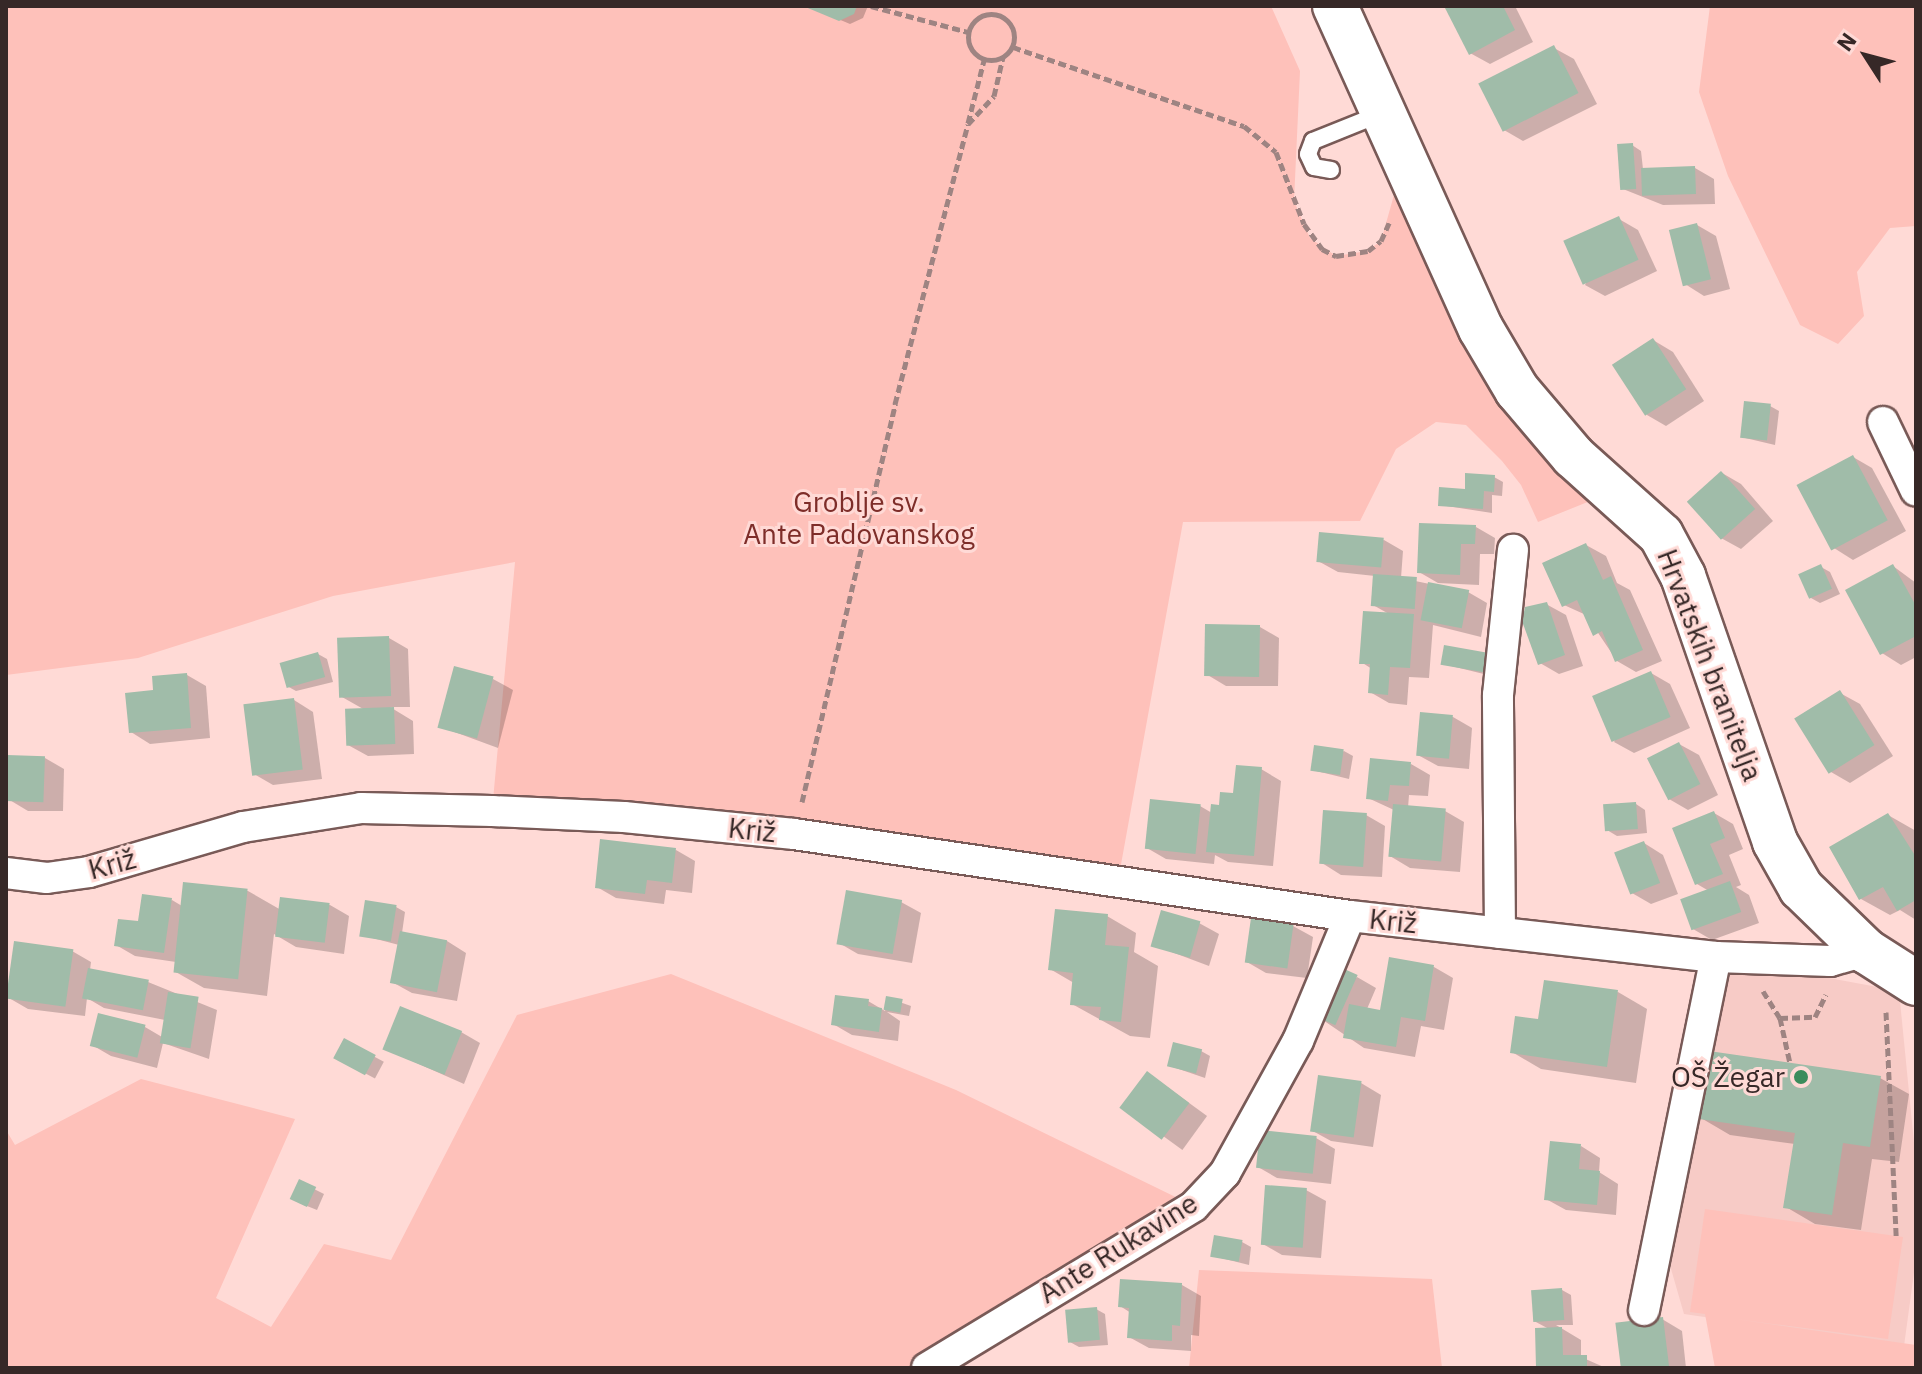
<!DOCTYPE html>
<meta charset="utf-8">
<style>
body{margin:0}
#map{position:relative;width:1922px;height:1374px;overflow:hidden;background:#ffdad6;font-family:"IBM Plex Sans",sans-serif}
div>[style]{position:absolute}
.built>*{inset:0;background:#f7cbc6}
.green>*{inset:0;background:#fec1ba}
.shadow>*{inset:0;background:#0003;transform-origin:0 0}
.building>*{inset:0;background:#a0bca9;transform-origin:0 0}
.path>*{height:5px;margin-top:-2.5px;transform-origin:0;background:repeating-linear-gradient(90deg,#9e8482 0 8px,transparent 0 12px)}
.path>.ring{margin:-2.5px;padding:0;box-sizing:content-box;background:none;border:5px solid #9e8482;border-radius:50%}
.roads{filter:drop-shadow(2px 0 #795a57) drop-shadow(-2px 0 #795a57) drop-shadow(0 2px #795a57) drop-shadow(0 -2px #795a57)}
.lane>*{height:16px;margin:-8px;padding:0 8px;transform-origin:8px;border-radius:8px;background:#fff}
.street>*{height:30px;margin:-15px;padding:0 15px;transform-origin:15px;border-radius:15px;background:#fff}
.secondary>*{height:44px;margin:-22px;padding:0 22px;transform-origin:22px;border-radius:22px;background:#fff}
.dots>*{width:22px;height:22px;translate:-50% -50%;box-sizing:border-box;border:4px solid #ffdad6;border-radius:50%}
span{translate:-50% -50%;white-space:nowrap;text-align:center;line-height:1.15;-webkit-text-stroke:6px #ffdad6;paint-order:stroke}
.park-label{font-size:28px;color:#7e2d29}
.street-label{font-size:28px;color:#362827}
.poi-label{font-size:28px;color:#362827}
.right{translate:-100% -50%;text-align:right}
.frame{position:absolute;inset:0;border:8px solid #362827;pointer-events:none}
.north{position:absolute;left:1826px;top:16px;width:80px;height:80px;-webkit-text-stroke:6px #ffdad6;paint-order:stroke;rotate:306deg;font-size:22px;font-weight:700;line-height:32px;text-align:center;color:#362827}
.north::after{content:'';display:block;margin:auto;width:28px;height:36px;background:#362827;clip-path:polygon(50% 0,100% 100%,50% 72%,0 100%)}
</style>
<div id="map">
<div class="built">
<div style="clip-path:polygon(1716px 957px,1899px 991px,1916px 1163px,1916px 1258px,1904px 1346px,1684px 1314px,1667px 1255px)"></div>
</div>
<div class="green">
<div style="clip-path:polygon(6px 6px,1271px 6px,1300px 71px,1294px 201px,1310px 238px,1336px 256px,1367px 251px,1381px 241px,1405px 156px,1481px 329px,1615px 491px,1538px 522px,1521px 485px,1502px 461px,1466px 425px,1436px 422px,1396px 449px,1360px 521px,1183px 522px,1118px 881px,492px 811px,515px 562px,333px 596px,138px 658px,6px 675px)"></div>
<div style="clip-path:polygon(1710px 6px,1916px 6px,1916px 226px,1890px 228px,1857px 272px,1864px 316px,1838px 344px,1800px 325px,1728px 176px,1699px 92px)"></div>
<div style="clip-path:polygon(671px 974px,956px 1090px,1194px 1206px,927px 1368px,6px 1368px,6px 1130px,15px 1145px,141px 1079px,295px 1119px,216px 1298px,271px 1327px,324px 1244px,391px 1260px,517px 1015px)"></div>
<div style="clip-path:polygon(1705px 1209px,1903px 1237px,1888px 1339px,1735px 1319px,1916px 1345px,1916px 1368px,1715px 1368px,1705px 1314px,1690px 1312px)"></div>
<div style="clip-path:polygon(1199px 1270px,1432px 1279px,1442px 1368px,1189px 1368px)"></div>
</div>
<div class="shadow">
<div style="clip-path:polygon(807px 6px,868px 6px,863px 18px,850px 24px)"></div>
<div style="clip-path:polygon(1446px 6px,1515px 6px,1533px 42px,1490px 64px,1470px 53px)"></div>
<div style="clip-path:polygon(1554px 48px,1574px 59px,1597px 104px,1523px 141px,1504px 130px)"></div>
<div style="clip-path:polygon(1632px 145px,1641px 151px,1643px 169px,1695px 168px,1714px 179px,1715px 204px,1663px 205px,1623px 189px)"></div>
<div style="clip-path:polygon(1619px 219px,1638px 230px,1657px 271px,1605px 296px,1585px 285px)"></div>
<div style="clip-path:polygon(1697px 225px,1716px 236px,1730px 289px,1704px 296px,1685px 284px)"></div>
<div style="clip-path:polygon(1653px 340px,1673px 352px,1704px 401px,1666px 426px,1647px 415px)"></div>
<div style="clip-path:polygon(1770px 406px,1779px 411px,1775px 445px,1741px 437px)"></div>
<div style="clip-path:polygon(1853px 457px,1872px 468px,1906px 531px,1853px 560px,1834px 548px)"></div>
<div style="clip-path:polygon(1722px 473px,1741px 484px,1773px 521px,1741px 549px,1721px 538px)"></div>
<div style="clip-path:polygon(1494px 477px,1503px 482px,1502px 496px,1492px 495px,1492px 513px,1440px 505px)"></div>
<div style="clip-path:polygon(1476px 527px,1495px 538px,1494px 554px,1480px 554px,1479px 585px,1438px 583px,1419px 572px)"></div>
<div style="clip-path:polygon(1384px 540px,1403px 551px,1401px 578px,1468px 592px,1487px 603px,1481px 637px,1433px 625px,1429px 678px,1409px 677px,1407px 705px,1389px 703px,1370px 692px,1372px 669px,1361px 662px,1389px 614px,1373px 605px,1375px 576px,1338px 572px,1318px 561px)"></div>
<div style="clip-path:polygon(1586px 545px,1606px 556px,1617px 583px,1630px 590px,1662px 661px,1636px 672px,1617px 661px,1586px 615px,1564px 605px)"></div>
<div style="clip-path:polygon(1893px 566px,1916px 583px,1916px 657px,1901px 665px,1882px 653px)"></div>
<div style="clip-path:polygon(1821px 567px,1830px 572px,1840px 594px,1820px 603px,1811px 598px)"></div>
<div style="clip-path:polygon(1546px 604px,1566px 615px,1583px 666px,1559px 674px,1540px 663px)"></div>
<div style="clip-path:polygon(1260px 627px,1279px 638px,1278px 686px,1226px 686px,1206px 674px)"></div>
<div style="clip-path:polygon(389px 638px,408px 649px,410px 707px,390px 707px,413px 721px,414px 754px,368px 756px,348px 745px,365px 710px,342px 697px)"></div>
<div style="clip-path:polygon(318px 654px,327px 659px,333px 682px,296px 691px,287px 686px)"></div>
<div style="clip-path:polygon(1499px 660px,1496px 677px,1443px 664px)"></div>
<div style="clip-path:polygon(1651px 673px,1670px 684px,1690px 728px,1634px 753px,1614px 742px)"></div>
<div style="clip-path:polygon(187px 675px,206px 686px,210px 738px,150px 744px,131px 732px)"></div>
<div style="clip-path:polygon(493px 679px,513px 690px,498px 748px,441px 727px)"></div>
<div style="clip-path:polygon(1840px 693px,1860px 704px,1893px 756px,1850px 783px,1831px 772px)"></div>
<div style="clip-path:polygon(294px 700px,313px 712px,322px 779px,273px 785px,254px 774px)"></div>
<div style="clip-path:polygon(1422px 714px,1453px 717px,1472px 728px,1469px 769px,1438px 766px,1418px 755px)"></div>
<div style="clip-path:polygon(1679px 744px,1699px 755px,1718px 795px,1688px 810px,1669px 799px)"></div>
<div style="clip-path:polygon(1344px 751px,1353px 756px,1349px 779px,1312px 770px)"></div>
<div style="clip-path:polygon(45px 758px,64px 769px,63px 811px,28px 811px,8px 799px)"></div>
<div style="clip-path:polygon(1411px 764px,1430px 775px,1428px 796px,1409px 795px,1408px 808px,1445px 811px,1464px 822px,1460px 872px,1410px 868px,1390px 856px,1394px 810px,1368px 798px)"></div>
<div style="clip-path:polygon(1261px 769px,1281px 781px,1273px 866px,1228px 862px,1215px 855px,1214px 864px,1166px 859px,1147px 848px,1200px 806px,1212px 813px,1221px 807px)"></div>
<div style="clip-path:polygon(1636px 804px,1645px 810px,1647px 833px,1617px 836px,1607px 830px)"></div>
<div style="clip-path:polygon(1714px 813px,1733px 824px,1743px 849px,1729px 855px,1741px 885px,1736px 887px,1749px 895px,1759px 923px,1712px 940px,1693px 929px,1709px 891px,1697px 884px)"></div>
<div style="clip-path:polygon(1366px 815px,1385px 826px,1382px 877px,1341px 875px,1322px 863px)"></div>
<div style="clip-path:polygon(1888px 815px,1916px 831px,1916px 920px,1900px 910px,1890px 915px,1861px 899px)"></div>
<div style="clip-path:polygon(1644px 843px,1663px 855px,1678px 894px,1651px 904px,1632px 893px)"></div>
<div style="clip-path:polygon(676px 850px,695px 861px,692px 893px,666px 890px,664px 904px,616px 898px,597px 887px)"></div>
<div style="clip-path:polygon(184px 884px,248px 891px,281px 910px,330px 905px,349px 916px,344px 954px,296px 947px,274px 934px,267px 996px,204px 988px,174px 971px,176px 962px,135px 956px,116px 945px,172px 900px,182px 906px)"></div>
<div style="clip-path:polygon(901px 902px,921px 913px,912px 963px,858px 954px,839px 943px)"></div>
<div style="clip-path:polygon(396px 907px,405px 912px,402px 933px,447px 941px,466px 953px,457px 1001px,412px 993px,392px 982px,399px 945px,361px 935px)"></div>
<div style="clip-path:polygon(1107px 916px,1136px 933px,1134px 952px,1158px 966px,1150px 1038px,1130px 1036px,1072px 1004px,1074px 983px,1050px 969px)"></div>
<div style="clip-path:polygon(1199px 923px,1219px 934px,1209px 966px,1153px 945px)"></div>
<div style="clip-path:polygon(1293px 926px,1313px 937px,1307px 978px,1266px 973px,1247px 962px)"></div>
<div style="clip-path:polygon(72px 951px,91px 962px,90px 970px,148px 982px,217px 1010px,209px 1059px,163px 1043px,157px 1068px,111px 1056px,92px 1045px,145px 1027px,162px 1037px,165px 1020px,104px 1008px,87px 998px,85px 1016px,28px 1009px,9px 998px)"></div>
<div style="clip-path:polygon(1391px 959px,1434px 967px,1453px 978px,1444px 1030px,1421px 1026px,1415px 1057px,1364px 1048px,1314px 1014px,1357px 977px,1376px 988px,1367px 1009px,1381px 1012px)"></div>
<div style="clip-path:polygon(1618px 992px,1647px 1009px,1636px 1083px,1541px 1069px,1512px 1052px,1540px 1021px)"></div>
<div style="clip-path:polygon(888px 998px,911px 1006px,909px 1016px,887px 1012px,900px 1021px,898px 1041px,852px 1035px,833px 1024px,868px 1001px,885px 1011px)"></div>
<div style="clip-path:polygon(461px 1032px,480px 1043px,464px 1084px,385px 1049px)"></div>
<div style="left:345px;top:1041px;width:44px;height:19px;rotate:28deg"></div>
<div style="clip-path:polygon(1201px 1051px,1210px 1056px,1205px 1078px,1170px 1066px)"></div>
<div style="left:1148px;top:1073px;width:73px;height:42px;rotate:36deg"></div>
<div style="clip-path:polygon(1880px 1078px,1909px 1094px,1899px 1162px,1872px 1159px,1861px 1230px,1815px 1224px,1786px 1207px,1795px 1144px,1730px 1135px,1701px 1118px)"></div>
<div style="clip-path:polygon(1361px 1083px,1381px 1095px,1373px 1147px,1331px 1141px,1311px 1130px)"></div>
<div style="clip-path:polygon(1316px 1138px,1335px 1149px,1331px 1184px,1277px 1178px,1258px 1167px)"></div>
<div style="clip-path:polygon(1581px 1146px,1600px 1158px,1599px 1172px,1618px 1184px,1616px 1215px,1566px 1210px,1546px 1199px)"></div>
<div style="clip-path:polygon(300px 1182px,324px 1194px,317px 1210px,302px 1204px)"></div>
<div style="clip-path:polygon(1306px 1190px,1326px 1201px,1321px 1258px,1282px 1255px,1263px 1244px)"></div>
<div style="clip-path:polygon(1242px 1242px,1251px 1247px,1249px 1265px,1213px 1256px)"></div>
<div style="clip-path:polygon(1182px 1285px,1201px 1296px,1199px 1336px,1191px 1335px,1191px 1351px,1149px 1348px,1129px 1337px,1131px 1313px,1120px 1306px)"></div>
<div style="clip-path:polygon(1562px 1290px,1571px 1295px,1573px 1325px,1556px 1325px,1581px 1340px,1581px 1357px,1606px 1368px,1538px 1368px,1549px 1329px,1534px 1321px)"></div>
<div style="clip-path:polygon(1096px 1309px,1105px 1314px,1108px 1345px,1079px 1347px,1070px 1342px)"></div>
<div style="clip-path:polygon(1662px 1319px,1682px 1331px,1686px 1368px,1622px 1368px)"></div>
</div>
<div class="building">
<div style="clip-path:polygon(803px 6px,857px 6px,854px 14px,839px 21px)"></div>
<div style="clip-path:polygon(1444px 6px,1503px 6px,1515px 30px,1469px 55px)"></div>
<div style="left:1554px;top:45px;width:54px;height:85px;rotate:63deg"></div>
<div style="left:1633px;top:143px;width:46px;height:16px;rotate:86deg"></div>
<div style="left:1695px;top:166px;width:28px;height:54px;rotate:88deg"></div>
<div style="left:1619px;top:216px;width:48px;height:61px;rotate:66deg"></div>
<div style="left:1697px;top:223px;width:58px;height:29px;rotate:76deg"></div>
<div style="left:1653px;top:338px;width:61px;height:49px;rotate:57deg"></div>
<div style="left:1744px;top:401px;width:27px;height:37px;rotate:6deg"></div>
<div style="left:1853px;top:455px;width:74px;height:64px;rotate:62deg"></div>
<div style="left:1721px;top:471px;width:51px;height:46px;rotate:48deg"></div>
<div style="clip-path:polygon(1465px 473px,1495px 475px,1494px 492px,1484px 491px,1483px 509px,1438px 506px,1439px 487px,1465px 489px)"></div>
<div style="clip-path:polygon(1419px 523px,1476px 525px,1475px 544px,1461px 544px,1460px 575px,1417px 573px)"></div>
<div style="left:1319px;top:532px;width:65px;height:30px;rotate:5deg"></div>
<div style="clip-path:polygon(1586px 543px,1603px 580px,1611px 576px,1643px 650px,1615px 662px,1602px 631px,1593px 636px,1577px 600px,1562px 607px,1542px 563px)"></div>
<div style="left:1821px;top:564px;width:27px;height:25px;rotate:66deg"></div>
<div style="clip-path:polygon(1893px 564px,1916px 606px,1916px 636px,1880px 655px,1845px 590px)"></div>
<div style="left:1373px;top:574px;width:44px;height:32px;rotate:4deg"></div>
<div style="left:1428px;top:582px;width:42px;height:39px;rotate:11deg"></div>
<div style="clip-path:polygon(1547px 602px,1565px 655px,1538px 665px,1522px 621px,1525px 607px)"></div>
<div style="clip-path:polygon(1363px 611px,1414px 614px,1410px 668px,1390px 667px,1388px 695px,1368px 693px,1370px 664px,1359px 664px)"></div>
<div style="left:1205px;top:624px;width:55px;height:52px;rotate:1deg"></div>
<div style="left:389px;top:636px;width:60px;height:52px;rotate:88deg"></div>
<div style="left:1444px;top:645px;width:47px;height:20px;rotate:10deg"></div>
<div style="left:318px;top:652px;width:26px;height:40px;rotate:74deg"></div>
<div style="left:454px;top:666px;width:41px;height:64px;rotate:15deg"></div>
<div style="left:1651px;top:671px;width:50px;height:64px;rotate:67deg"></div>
<div style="clip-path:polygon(187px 673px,191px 728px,129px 733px,125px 693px,153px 690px,152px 676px)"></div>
<div style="left:1840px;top:690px;width:65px;height:54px;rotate:58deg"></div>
<div style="left:294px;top:698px;width:72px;height:51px;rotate:83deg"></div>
<div style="left:394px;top:707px;width:37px;height:49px;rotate:88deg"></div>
<div style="left:1420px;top:712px;width:33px;height:44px;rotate:5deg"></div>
<div style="left:1679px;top:742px;width:47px;height:36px;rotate:63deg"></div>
<div style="left:1314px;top:745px;width:30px;height:26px;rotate:8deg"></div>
<div style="left:7px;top:755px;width:38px;height:46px;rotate:2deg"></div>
<div style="clip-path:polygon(1370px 758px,1411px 762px,1409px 786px,1390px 785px,1388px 801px,1366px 799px)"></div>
<div style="clip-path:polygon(1236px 765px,1262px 767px,1254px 856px,1206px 852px,1211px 804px,1219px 805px,1220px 792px,1233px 793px)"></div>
<div style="left:1150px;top:799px;width:51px;height:50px;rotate:6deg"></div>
<div style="left:1636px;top:802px;width:27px;height:33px;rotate:86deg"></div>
<div style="left:1393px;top:804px;width:53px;height:53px;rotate:5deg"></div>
<div style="left:1323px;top:810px;width:44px;height:54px;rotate:4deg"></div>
<div style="clip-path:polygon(1714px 811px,1725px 838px,1710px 844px,1723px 874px,1695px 885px,1672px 828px)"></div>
<div style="clip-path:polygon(1888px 813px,1916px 857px,1916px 900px,1897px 911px,1883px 887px,1859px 900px,1829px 847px)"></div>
<div style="clip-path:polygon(600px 839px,676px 848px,672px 883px,647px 880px,645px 894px,595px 888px)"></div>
<div style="left:1644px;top:841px;width:45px;height:32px;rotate:69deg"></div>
<div style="left:1730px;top:881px;width:33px;height:53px;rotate:70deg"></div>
<div style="left:183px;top:882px;width:65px;height:91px;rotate:6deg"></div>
<div style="left:846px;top:890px;width:57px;height:55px;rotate:10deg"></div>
<div style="clip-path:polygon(142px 894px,172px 898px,164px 953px,114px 946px,118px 919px,138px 921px)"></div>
<div style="left:280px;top:897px;width:50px;height:40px;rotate:7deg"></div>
<div style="left:365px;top:900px;width:32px;height:37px;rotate:9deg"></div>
<div style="clip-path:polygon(1055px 909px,1108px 914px,1105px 945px,1129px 947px,1121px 1022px,1099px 1020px,1101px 1007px,1070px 1005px,1073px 973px,1048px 970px)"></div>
<div style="left:1161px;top:910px;width:41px;height:38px;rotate:16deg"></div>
<div style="left:1251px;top:918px;width:43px;height:45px;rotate:8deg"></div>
<div style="left:400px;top:931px;width:48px;height:53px;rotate:11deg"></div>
<div style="left:14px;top:941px;width:60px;height:58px;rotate:8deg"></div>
<div style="clip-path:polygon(1389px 957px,1434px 965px,1425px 1021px,1401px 1017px,1396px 1047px,1343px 1038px,1349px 1004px,1380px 1010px)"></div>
<div style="left:1333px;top:964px;width:27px;height:55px;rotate:24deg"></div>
<div style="left:88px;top:968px;width:62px;height:31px;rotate:11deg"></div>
<div style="clip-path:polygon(1544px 980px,1618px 990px,1607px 1067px,1510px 1053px,1515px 1016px,1538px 1019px)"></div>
<div style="left:168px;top:992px;width:31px;height:52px;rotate:9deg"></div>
<div style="clip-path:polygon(835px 995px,869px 999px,868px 1006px,882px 1008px,879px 1032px,831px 1025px)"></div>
<div style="left:886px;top:996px;width:17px;height:14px;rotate:10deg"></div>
<div style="left:400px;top:1006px;width:67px;height:47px;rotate:22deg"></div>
<div style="left:98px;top:1013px;width:49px;height:34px;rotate:14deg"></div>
<div style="left:344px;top:1038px;width:36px;height:23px;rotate:28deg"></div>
<div style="left:1173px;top:1042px;width:30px;height:25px;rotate:14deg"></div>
<div style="clip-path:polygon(1709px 1051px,1881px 1076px,1870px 1147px,1843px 1143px,1832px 1215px,1783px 1208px,1795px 1133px,1699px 1119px)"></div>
<div style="left:1147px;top:1071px;width:53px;height:46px;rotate:37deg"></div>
<div style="left:1318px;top:1075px;width:44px;height:57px;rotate:8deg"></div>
<div style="left:1260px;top:1130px;width:57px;height:38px;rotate:6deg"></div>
<div style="clip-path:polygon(1550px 1141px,1581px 1144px,1579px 1169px,1600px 1171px,1597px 1205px,1544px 1200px)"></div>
<div style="left:299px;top:1179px;width:19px;height:22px;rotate:25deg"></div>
<div style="left:1265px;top:1185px;width:42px;height:60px;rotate:4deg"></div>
<div style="left:1214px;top:1235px;width:29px;height:22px;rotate:10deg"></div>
<div style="clip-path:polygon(1120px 1279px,1182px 1283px,1180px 1326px,1172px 1325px,1172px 1341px,1127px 1338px,1129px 1308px,1118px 1307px)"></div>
<div style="left:1562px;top:1288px;width:32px;height:31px;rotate:86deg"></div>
<div style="left:1097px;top:1307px;width:33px;height:32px;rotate:85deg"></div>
<div style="left:1663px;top:1317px;width:51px;height:48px;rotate:83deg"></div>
<div style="clip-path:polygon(1562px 1327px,1563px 1355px,1587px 1355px,1587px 1368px,1536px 1368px,1535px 1328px)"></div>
</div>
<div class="path">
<div style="left:871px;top:6px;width:100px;rotate:15deg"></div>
<div class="ring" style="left:968px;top:14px;width:41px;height:41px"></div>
<div style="left:1013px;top:47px;width:244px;rotate:18.9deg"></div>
<div style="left:1244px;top:126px;width:41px;rotate:39.1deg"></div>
<div style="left:1276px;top:152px;width:77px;rotate:68.7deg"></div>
<div style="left:1304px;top:224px;width:31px;rotate:54deg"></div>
<div style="left:1322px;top:249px;width:16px;rotate:27deg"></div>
<div style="left:1336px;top:256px;width:32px;rotate:-9deg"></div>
<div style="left:1368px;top:251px;width:16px;rotate:-38deg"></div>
<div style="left:1381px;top:241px;width:20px;rotate:-66deg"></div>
<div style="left:968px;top:123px;width:65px;rotate:-75.7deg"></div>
<div style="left:802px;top:802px;width:409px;rotate:-76.8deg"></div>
<div style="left:895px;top:404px;width:289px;rotate:-75.4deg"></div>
<div style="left:968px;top:124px;width:38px;rotate:-47deg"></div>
<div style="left:994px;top:96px;width:39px;rotate:-77deg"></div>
<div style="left:1763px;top:991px;width:32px;rotate:58deg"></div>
<div style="left:1780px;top:1018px;width:46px;rotate:77.5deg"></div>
<div style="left:1886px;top:1012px;width:224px;rotate:87.4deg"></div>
<div style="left:1780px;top:1018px;width:35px;rotate:-2deg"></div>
<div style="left:1815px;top:1017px;width:25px;rotate:-64deg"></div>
</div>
<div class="roads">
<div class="lane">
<div style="left:1331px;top:170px;width:17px;rotate:-170deg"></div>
<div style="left:1314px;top:167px;width:14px;rotate:-115deg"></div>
<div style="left:1308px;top:154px;width:14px;rotate:-69deg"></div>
<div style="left:1313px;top:141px;width:72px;rotate:-21.9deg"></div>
</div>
<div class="street">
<div style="left:1883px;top:422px;width:76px;rotate:64.4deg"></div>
<div style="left:6px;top:873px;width:41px;rotate:7deg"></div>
<div style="left:47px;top:878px;width:42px;rotate:-8.1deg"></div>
<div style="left:89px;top:872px;width:160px;rotate:-16.3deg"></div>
<div style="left:243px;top:827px;width:120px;rotate:-9.1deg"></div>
<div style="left:361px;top:808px;width:131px;rotate:1.3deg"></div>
<div style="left:492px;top:811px;width:132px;rotate:2.6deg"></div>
<div style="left:624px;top:817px;width:171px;rotate:5.7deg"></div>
<div style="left:794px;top:834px;width:562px;rotate:8.39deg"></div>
<div style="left:1350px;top:916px;width:368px;rotate:6.4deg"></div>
<div style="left:1716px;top:957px;width:114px;rotate:2deg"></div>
<div style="left:1830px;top:961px;width:37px;rotate:-16deg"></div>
<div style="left:1500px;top:933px;width:238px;rotate:-90.5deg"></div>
<div style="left:1498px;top:695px;width:146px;rotate:-84.1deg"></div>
<div style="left:1644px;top:1310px;width:360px;rotate:-78.5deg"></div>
<div style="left:927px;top:1368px;width:312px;rotate:-31.2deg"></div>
<div style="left:1194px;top:1206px;width:45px;rotate:-46.8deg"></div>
<div style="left:1225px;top:1173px;width:151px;rotate:-61.1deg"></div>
<div style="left:1298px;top:1041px;width:135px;rotate:-67.4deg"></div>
</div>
<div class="secondary">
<div style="left:1335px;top:6px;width:354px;rotate:65.7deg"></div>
<div style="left:1481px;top:329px;width:71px;rotate:59.5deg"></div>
<div style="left:1517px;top:390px;width:87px;rotate:49.7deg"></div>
<div style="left:1573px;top:456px;width:118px;rotate:41.9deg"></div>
<div style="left:1661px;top:535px;width:47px;rotate:61.8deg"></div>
<div style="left:1683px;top:576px;width:281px;rotate:70.9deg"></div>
<div style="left:1775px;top:842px;width:53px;rotate:60.5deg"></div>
<div style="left:1801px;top:888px;width:91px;rotate:44.1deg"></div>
<div style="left:1866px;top:951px;width:59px;rotate:32.6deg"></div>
</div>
</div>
<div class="dots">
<div style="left:1801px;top:1077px;background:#3c8c5c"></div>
</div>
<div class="park-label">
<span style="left:859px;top:518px">Groblje sv.<br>Ante Padovanskog</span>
</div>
<div class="street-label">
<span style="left:1710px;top:665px;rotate:69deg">Hrvatskih branitelja</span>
<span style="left:752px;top:830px;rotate:6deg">Križ</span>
<span style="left:112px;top:864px;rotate:-15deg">Križ</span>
<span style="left:1393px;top:921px;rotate:6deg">Križ</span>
<span style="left:1118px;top:1248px;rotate:-32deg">Ante Rukavine</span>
</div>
<div class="poi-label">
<span class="right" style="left:1785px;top:1077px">OŠ Žegar</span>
</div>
<div class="frame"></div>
<div class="north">N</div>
</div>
